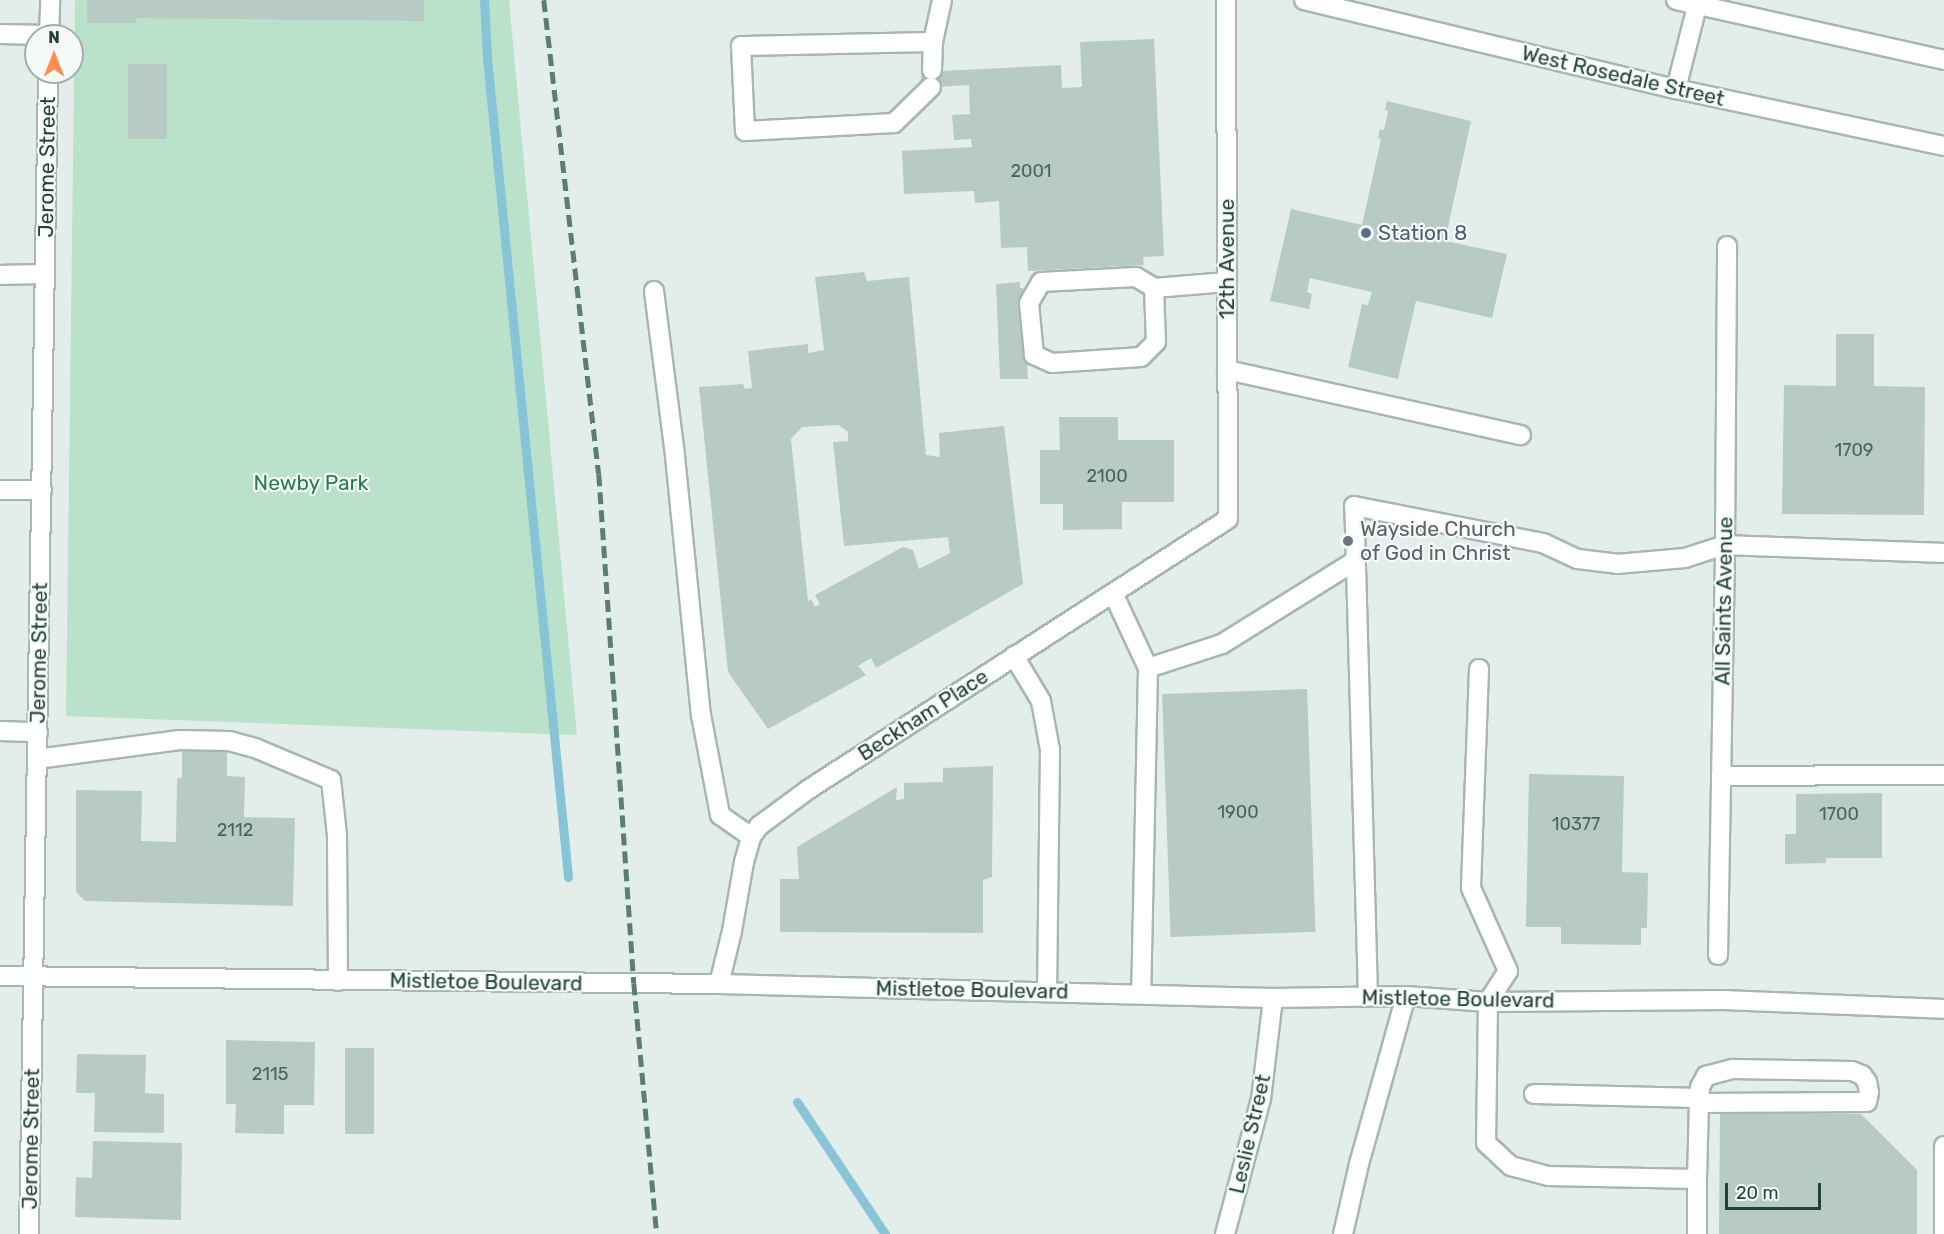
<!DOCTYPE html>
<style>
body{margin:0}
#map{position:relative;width:1944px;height:1234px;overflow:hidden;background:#e3eeeb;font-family:Rubik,sans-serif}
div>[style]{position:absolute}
.green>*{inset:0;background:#bae1c9}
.stream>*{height:9px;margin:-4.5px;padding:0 4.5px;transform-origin:4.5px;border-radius:4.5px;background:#87c4d8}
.building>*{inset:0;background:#b8cac4;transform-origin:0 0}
.roads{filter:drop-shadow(2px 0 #a5b7b3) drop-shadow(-2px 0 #a5b7b3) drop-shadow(0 2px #a5b7b3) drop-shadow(0 -2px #a5b7b3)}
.lane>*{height:18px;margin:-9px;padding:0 9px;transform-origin:9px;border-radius:9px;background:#fff}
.street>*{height:18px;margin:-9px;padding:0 9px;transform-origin:9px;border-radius:9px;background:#fff}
.secondary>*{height:18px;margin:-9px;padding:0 9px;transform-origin:9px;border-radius:9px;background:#fff}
.rail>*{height:4.5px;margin-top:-2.25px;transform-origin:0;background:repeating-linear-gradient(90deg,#5c7d77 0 12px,transparent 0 18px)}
.dots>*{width:16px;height:16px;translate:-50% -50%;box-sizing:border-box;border:3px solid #f5faf8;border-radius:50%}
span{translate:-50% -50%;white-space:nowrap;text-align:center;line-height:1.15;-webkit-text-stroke:4.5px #f5faf8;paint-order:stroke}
.number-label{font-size:18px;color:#47645e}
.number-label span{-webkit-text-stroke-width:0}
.street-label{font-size:21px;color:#21423c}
.service-label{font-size:21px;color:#4e5e75}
.left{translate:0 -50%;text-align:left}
.park-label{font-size:21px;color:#277d50}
.worship-label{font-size:21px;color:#5b616d}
.north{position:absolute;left:24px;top:24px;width:60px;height:60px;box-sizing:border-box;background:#f5faf8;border:2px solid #a0b0ad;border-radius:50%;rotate:0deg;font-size:16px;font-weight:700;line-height:24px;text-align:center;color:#21423c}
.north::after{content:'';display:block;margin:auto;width:21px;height:27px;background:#ff8c51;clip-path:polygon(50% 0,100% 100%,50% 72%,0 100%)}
.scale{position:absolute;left:1725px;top:1183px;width:96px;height:27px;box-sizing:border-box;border:3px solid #21423c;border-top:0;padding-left:8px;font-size:18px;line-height:21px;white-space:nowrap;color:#21423c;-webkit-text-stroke:4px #f5faf8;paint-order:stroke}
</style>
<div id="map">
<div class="green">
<div style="clip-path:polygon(75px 0,509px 0,577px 735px,66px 716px)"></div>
</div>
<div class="stream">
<div style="left:484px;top:0;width:58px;rotate:87deg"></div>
<div style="left:487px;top:58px;width:823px;rotate:84.35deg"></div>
<div style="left:797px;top:1102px;width:159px;rotate:56.3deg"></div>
</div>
<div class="building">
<div style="clip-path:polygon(87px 0,424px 0,424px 21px,136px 18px,136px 23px,87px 23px)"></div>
<div style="clip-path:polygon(1154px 39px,1164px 256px,1143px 257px,1144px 265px,1028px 271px,1027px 247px,1001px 248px,999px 201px,975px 203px,974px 191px,904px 194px,902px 151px,972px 147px,971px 139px,954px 140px,952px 115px,970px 114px,969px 85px,921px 88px,921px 72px,1061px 65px,1062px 88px,1082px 87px,1080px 42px)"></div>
<div style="left:128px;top:64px;width:39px;height:75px"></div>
<div style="clip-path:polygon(1387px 101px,1471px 121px,1445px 241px,1507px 254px,1492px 318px,1416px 301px,1398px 379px,1348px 367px,1362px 304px,1368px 305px,1372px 292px,1310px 278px,1307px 292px,1312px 294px,1309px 309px,1270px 301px,1291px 209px,1362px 225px,1381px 139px,1378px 138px,1380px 129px,1384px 130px,1388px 111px,1385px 110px)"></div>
<div style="clip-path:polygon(evenodd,864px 272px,867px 281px,909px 277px,926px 455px,940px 457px,939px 433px,1004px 426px,1023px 584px,876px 668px,871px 658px,858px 666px,866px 675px,768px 729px,728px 672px,699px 387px,743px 384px,745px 389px,752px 388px,748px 351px,808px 344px,808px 353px,824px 350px,815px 277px,864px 272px,839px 425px,848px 432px,848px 441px,833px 442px,844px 546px,948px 537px,950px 553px,919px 569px,913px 550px,903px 547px,815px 595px,820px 604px,815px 607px,811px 599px,808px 602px,791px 439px,802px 427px,839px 425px)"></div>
<div style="clip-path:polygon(1020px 282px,1020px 288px,1023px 288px,1028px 379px,1000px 379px,996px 284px)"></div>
<div style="clip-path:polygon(1836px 334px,1874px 334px,1874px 386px,1925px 387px,1924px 515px,1782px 514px,1784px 385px,1836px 386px)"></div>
<div style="clip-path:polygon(1059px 417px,1118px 417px,1118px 440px,1174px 440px,1174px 502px,1122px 502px,1122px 529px,1063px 530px,1063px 504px,1040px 504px,1040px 450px,1060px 450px)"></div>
<div style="left:1307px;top:689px;width:243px;height:145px;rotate:88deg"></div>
<div style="clip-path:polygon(182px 751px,227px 752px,227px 776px,245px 777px,244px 817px,295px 818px,293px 906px,85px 901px,76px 892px,76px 790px,142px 791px,141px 841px,176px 842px,177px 778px,182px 778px)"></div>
<div style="clip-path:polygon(993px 766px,992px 877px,983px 880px,983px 933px,780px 932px,780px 879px,799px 879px,797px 847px,897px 787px,896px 800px,904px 799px,904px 783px,943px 782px,943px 768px)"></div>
<div style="clip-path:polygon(1529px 774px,1624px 776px,1622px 872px,1648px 873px,1647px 928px,1641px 928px,1641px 945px,1561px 944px,1561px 927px,1526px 927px)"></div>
<div style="clip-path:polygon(1882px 793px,1882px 858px,1826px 858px,1826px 863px,1785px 864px,1785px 834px,1796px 834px,1796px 794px)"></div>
<div style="clip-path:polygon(226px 1040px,315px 1042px,314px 1105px,284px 1105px,284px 1134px,235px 1133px,236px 1104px,226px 1104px)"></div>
<div style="left:345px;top:1048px;width:29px;height:86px"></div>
<div style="clip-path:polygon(77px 1054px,146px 1055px,145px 1093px,164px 1094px,164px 1133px,94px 1132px,95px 1093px,76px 1093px)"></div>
<div style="clip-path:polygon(1720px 1114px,1861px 1114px,1917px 1170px,1917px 1234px,1719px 1234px)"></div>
<div style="clip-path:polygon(93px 1141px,182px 1143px,181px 1220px,75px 1217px,76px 1177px,92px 1178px)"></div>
</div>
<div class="roads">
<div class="lane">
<div style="left:932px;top:70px;width:28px;rotate:-88deg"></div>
<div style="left:933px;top:42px;width:43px;rotate:-77.9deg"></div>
<div style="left:931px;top:87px;width:52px;rotate:135.8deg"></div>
<div style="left:894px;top:123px;width:149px;rotate:176.9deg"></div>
<div style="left:745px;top:131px;width:85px;rotate:-92.7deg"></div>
<div style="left:741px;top:46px;width:192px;rotate:-1.2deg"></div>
<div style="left:0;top:275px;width:45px;rotate:-1.3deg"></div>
<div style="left:1154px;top:288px;width:54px;rotate:87.9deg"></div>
<div style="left:1156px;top:342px;width:21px;rotate:135deg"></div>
<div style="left:1141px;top:357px;width:89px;rotate:176.1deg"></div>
<div style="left:1052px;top:363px;width:20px;rotate:-156deg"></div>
<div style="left:1034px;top:355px;width:52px;rotate:-95.5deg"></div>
<div style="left:1029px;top:303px;width:24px;rotate:-60deg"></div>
<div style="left:1041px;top:282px;width:95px;rotate:-3deg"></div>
<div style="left:1136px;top:277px;width:21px;rotate:31deg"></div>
<div style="left:1154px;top:288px;width:73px;rotate:-4.7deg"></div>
<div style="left:654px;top:291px;width:166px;rotate:82.7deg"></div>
<div style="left:675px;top:456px;width:260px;rotate:84.3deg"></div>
<div style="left:701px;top:715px;width:102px;rotate:79.2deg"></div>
<div style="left:720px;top:815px;width:38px;rotate:35deg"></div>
<div style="left:1227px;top:370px;width:301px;rotate:12.5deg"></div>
<div style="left:1113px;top:593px;width:83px;rotate:65deg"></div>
<div style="left:1148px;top:668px;width:326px;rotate:91.2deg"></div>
<div style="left:1014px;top:656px;width:52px;rotate:59deg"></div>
<div style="left:1041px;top:701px;width:50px;rotate:79.6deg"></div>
<div style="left:1050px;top:750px;width:242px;rotate:90.7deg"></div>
<div style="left:1148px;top:668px;width:78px;rotate:-18deg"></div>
<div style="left:1222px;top:644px;width:157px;rotate:-32deg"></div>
<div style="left:1479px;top:669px;width:219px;rotate:92.1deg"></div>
<div style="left:1471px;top:888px;width:91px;rotate:66deg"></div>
<div style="left:1508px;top:971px;width:37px;rotate:123deg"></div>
<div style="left:1488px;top:1002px;width:141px;rotate:90.8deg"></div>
<div style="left:1486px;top:1143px;width:34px;rotate:43deg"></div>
<div style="left:1511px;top:1166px;width:38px;rotate:15deg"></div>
<div style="left:1548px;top:1176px;width:149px;rotate:1.2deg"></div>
<div style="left:0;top:731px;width:38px;rotate:2deg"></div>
<div style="left:37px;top:759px;width:144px;rotate:-7.6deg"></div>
<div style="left:180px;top:740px;width:49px;rotate:1.2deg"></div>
<div style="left:229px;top:741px;width:27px;rotate:15deg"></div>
<div style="left:255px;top:748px;width:82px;rotate:22.8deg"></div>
<div style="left:331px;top:780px;width:55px;rotate:83.8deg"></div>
<div style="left:337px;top:835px;width:146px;rotate:89.6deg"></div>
<div style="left:1721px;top:776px;width:223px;rotate:-0.3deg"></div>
<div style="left:1368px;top:996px;width:490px;rotate:-91.6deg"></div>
<div style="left:1354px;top:506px;width:193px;rotate:11.1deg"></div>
<div style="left:1543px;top:543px;width:38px;rotate:25deg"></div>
<div style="left:1578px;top:559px;width:39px;rotate:7deg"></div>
<div style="left:1617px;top:564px;width:68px;rotate:-5deg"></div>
<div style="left:1685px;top:558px;width:42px;rotate:-18deg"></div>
<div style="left:1534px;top:1094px;width:166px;rotate:1.4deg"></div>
<div style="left:1697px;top:1234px;width:55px;rotate:-90deg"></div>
<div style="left:1697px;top:1179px;width:76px;rotate:-88.5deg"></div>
<div style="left:1699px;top:1103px;width:16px;rotate:-86deg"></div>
<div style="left:1700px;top:1087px;width:13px;rotate:-61deg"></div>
<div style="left:1706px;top:1076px;width:28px;rotate:-15deg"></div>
<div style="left:1733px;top:1069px;width:119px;rotate:1deg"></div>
<div style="left:1852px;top:1071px;width:11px;rotate:22deg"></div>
<div style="left:1862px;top:1075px;width:9px;rotate:54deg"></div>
<div style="left:1867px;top:1082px;width:10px;rotate:79deg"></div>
<div style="left:1869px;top:1092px;width:10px;rotate:101deg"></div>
<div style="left:1867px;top:1102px;width:168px;rotate:179.7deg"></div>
</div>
<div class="street">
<div style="left:0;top:34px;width:49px;rotate:1.2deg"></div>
<div style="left:49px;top:36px;width:36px;rotate:-88deg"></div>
<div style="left:0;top:490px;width:42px"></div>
<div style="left:1725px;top:545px;width:219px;rotate:2.1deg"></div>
<div style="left:1718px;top:955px;width:410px;rotate:-89deg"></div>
<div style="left:1725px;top:545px;width:299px;rotate:-89.6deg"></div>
<div style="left:0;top:976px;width:719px;rotate:0.64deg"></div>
<div style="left:719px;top:984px;width:554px;rotate:1.45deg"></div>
<div style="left:1273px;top:998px;width:133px;rotate:-0.9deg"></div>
<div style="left:1406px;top:996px;width:82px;rotate:4.2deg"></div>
<div style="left:1488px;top:1002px;width:235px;rotate:-0.5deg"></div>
<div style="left:1723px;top:1000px;width:221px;rotate:2.3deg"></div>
<div style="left:719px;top:984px;width:55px;rotate:-76.2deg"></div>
<div style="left:732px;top:931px;width:70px;rotate:-80.1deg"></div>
<div style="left:744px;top:862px;width:26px;rotate:-74deg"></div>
<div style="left:751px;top:837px;width:14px;rotate:-54deg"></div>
<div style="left:759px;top:826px;width:62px;rotate:-36.5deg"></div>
<div style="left:809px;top:789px;width:498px;rotate:-32.8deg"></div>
<div style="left:1228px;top:519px;width:519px;rotate:-90.22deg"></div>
<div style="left:29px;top:1234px;width:1162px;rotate:-89.06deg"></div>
<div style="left:1225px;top:1234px;width:140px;rotate:-75.1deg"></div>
<div style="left:1261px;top:1099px;width:102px;rotate:-83.2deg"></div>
<div style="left:1343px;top:1234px;width:72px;rotate:-77.1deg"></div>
<div style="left:1359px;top:1164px;width:174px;rotate:-74.4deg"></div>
<div style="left:1944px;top:1234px;width:88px;rotate:-90deg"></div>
</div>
<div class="secondary">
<div style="left:1304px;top:0;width:382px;rotate:13.5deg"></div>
<div style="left:1676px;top:89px;width:274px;rotate:12deg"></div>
<div style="left:1676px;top:0;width:275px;rotate:12.6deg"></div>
<div style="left:1676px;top:89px;width:86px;rotate:-75.8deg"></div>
</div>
</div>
<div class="rail">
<div style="left:544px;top:0;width:477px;rotate:83.4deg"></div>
<div style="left:599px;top:474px;width:510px;rotate:86.07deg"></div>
<div style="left:634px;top:983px;width:252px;rotate:84.8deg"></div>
</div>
<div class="dots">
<div style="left:1366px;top:233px;background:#5c6f8a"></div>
<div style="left:1348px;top:541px;background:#6b7280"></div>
</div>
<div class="number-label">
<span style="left:1031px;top:171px">2001</span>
<span style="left:1854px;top:450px">1709</span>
<span style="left:1107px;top:476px">2100</span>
<span style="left:1238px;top:812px">1900</span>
<span style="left:1839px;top:814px">1700</span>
<span style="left:1576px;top:824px">10377</span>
<span style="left:235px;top:830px">2112</span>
<span style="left:270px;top:1074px">2115</span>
</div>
<div class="street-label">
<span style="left:1623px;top:76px;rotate:13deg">West Rosedale Street</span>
<span style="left:47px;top:167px;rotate:-89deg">Jerome Street</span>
<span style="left:1227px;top:259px;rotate:-90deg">12th Avenue</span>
<span style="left:1724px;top:601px;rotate:-89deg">All Saints Avenue</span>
<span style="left:39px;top:653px;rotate:-89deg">Jerome Street</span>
<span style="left:923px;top:715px;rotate:-33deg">Beckham Place</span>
<span style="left:486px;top:982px;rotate:1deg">Mistletoe Boulevard</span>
<span style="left:972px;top:990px;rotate:1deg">Mistletoe Boulevard</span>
<span style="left:1458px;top:999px;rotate:1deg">Mistletoe Boulevard</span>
<span style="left:1250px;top:1134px;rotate:-77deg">Leslie Street</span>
<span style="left:31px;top:1139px;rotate:-89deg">Jerome Street</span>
</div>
<div class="service-label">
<span class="left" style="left:1378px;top:233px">Station 8</span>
</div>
<div class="park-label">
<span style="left:311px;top:483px">Newby Park</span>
</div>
<div class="worship-label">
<span class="left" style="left:1360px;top:541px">Wayside Church<br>of God in Christ</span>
</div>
<div class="north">N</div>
<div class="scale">20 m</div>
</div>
